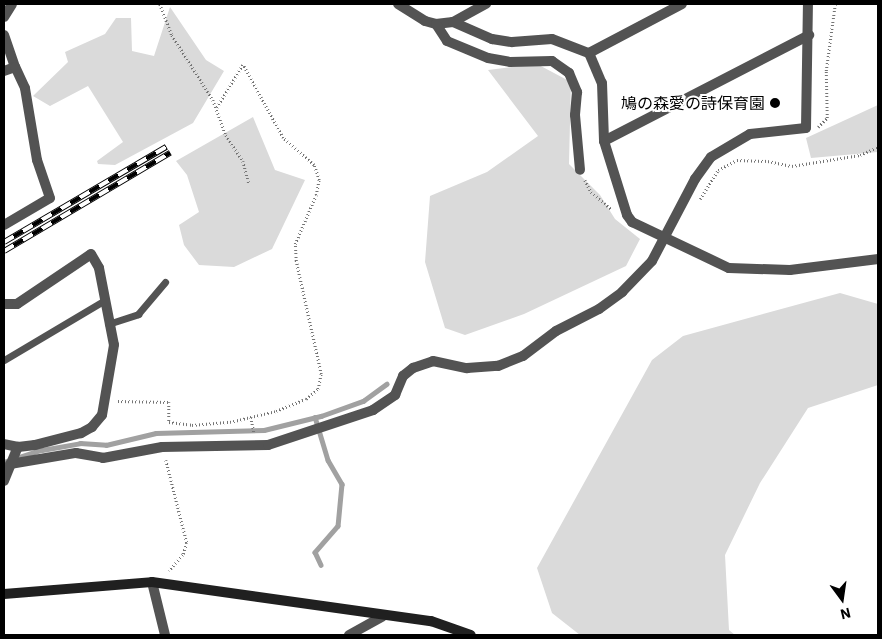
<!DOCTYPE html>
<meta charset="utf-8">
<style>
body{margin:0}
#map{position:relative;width:882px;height:639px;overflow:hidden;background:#fff;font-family:"IBM Plex Sans","Noto Sans JP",sans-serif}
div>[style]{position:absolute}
.green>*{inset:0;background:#dadada}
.stream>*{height:4.5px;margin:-2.25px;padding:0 2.25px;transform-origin:2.25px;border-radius:2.25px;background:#a1a1a1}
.path>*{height:2.5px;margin-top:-1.25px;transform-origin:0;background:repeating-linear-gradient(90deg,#757575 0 1px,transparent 0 3.5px)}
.lane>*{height:7px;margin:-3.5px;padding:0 3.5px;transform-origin:3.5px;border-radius:3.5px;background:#535353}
.street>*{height:10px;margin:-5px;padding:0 5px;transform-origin:5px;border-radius:5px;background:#535353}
.secondary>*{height:10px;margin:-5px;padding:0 5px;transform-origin:5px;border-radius:5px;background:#202020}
.rail>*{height:5.5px;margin-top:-2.75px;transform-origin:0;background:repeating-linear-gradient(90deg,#fff 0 11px,#000 0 22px);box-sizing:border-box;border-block:1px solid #000}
.dots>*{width:14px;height:14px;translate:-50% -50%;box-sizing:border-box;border:2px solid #fff;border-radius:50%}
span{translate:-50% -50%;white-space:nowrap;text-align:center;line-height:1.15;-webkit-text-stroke:4px #fff;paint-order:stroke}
.poi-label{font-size:16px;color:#000}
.right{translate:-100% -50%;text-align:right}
.frame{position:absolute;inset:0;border:5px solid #000;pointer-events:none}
.north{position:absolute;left:817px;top:574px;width:50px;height:50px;-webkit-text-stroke:4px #fff;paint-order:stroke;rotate:166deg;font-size:14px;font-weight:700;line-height:20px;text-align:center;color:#000}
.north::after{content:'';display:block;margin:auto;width:18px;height:22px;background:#000;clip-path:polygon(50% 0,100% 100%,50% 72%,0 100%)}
</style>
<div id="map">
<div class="green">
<div style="clip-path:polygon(170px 7px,206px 60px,224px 71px,193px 123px,115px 165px,98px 164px,97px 161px,123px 142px,88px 86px,50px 106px,33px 96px,68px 62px,65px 52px,105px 34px,116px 18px,131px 18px,132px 51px,154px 56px)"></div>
<div style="clip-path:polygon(537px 64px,571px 82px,569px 164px,600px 195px,615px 219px,640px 239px,626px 266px,524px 314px,465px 335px,445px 328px,425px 262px,430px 196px,487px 172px,538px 136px,488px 70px)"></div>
<div style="clip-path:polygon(878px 105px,878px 152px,811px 158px,806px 138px)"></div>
<div style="clip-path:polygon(253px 117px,275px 170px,305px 180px,272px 249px,234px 267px,199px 265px,184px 245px,179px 225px,199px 212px,187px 175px,176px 161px)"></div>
<div style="clip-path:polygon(840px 293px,878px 304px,878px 385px,808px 408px,760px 483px,725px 555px,729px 630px,735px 635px,580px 635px,552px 613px,537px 568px,652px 360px,683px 336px)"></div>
</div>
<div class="stream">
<div style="left:315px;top:417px;width:45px;rotate:73.2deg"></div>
<div style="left:328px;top:460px;width:28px;rotate:60deg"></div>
<div style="left:342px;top:484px;width:42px;rotate:95.4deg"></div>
<div style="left:338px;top:526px;width:35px;rotate:131deg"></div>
<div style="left:315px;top:552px;width:14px;rotate:65deg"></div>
<div style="left:4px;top:462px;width:40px;rotate:-18deg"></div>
<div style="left:42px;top:450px;width:39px;rotate:-10deg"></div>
<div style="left:80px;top:443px;width:26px;rotate:4deg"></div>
<div style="left:106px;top:445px;width:51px;rotate:-13.5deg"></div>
<div style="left:156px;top:433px;width:108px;rotate:-1.6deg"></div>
<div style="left:264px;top:430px;width:59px;rotate:-13.8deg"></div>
<div style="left:321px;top:416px;width:45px;rotate:-19.7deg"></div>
<div style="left:363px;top:401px;width:29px;rotate:-36deg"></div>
</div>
<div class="path">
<div style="left:160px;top:4px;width:33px;rotate:69deg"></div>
<div style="left:172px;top:35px;width:77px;rotate:57.8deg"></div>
<div style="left:213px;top:100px;width:37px;rotate:70deg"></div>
<div style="left:226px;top:135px;width:31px;rotate:57deg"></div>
<div style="left:243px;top:161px;width:23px;rotate:75deg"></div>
<div style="left:818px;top:127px;width:13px;rotate:-45deg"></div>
<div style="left:827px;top:118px;width:47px;rotate:-91.2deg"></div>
<div style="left:826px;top:71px;width:68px;rotate:-82.3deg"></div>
<div style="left:585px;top:180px;width:13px;rotate:63deg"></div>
<div style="left:591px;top:192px;width:26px;rotate:40deg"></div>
<div style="left:700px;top:199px;width:34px;rotate:-58deg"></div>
<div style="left:718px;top:170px;width:21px;rotate:-28deg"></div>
<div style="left:737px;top:160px;width:31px;rotate:2deg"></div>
<div style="left:768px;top:161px;width:25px;rotate:12deg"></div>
<div style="left:792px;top:166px;width:69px;rotate:-9.2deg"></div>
<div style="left:860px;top:155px;width:20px;rotate:-24deg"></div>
<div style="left:118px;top:401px;width:51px;rotate:1.1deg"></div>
<div style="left:169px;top:402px;width:20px;rotate:90deg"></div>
<div style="left:169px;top:422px;width:23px;rotate:7deg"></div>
<div style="left:192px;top:425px;width:38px;rotate:-5deg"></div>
<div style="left:230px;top:422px;width:47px;rotate:-13.4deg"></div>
<div style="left:276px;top:411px;width:32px;rotate:-22deg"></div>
<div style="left:306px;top:399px;width:16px;rotate:-40deg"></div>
<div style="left:318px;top:389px;width:15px;rotate:-79deg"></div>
<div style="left:321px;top:374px;width:116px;rotate:-102.5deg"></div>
<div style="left:296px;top:261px;width:17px;rotate:-93deg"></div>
<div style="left:295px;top:244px;width:53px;rotate:-66.8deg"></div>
<div style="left:316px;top:195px;width:15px;rotate:-79deg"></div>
<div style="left:319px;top:180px;width:16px;rotate:-108deg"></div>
<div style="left:314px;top:165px;width:41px;rotate:-138.9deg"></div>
<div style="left:283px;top:138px;width:83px;rotate:-118.7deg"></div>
<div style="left:243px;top:65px;width:50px;rotate:121.2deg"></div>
<div style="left:251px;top:417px;width:16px;rotate:79deg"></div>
<div style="left:166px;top:460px;width:86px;rotate:75.8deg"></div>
<div style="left:187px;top:543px;width:13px;rotate:108deg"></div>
<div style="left:183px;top:555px;width:21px;rotate:131deg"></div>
</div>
<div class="lane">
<div style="left:108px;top:324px;width:32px;rotate:-18deg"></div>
<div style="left:138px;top:314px;width:42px;rotate:-49.8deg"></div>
<div style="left:4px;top:360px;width:117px;rotate:-30.7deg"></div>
</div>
<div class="street">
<div style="left:398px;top:4px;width:32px;rotate:32deg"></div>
<div style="left:425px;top:21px;width:11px;rotate:15deg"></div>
<div style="left:436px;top:24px;width:17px;rotate:-7deg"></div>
<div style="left:453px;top:22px;width:38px;rotate:-29deg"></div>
<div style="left:4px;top:17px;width:15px;rotate:-58deg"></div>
<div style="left:453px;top:22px;width:43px;rotate:23.6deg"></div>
<div style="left:492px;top:39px;width:20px;rotate:9deg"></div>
<div style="left:512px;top:42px;width:40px;rotate:-4.3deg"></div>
<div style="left:552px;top:39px;width:40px;rotate:21deg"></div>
<div style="left:589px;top:53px;width:33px;rotate:67deg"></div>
<div style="left:602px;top:83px;width:58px;rotate:88deg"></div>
<div style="left:604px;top:141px;width:77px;rotate:72.7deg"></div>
<div style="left:627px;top:215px;width:9px;rotate:54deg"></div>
<div style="left:632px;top:222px;width:107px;rotate:25.4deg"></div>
<div style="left:729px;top:268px;width:61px;rotate:1.9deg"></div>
<div style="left:790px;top:270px;width:89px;rotate:-7.1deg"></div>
<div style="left:436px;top:24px;width:20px;rotate:57deg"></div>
<div style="left:447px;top:41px;width:44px;rotate:22.5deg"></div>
<div style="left:488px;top:58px;width:22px;rotate:10deg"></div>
<div style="left:510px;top:62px;width:42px;rotate:-1.4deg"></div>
<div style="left:552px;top:61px;width:21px;rotate:35deg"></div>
<div style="left:569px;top:73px;width:21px;rotate:67deg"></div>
<div style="left:577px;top:92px;width:23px;rotate:95deg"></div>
<div style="left:575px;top:115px;width:55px;rotate:84.8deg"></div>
<div style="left:4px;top:35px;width:34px;rotate:71deg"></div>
<div style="left:15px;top:67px;width:12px;rotate:160deg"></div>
<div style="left:589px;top:53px;width:105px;rotate:-27.8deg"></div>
<div style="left:604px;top:141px;width:231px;rotate:-27.3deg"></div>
<div style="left:4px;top:225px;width:53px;rotate:-30.4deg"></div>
<div style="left:50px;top:198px;width:40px;rotate:-108.9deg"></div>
<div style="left:37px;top:160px;width:73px;rotate:-99.5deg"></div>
<div style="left:25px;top:88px;width:23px;rotate:-115deg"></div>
<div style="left:4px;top:304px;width:13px"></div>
<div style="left:17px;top:304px;width:89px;rotate:-34deg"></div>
<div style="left:91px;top:254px;width:16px;rotate:60deg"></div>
<div style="left:99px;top:268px;width:78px;rotate:79deg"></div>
<div style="left:114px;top:345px;width:71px;rotate:99.7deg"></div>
<div style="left:102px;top:415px;width:16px;rotate:130deg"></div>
<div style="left:92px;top:427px;width:13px;rotate:151deg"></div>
<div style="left:81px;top:433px;width:48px;rotate:165.4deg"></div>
<div style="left:35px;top:445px;width:17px;rotate:173deg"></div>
<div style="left:18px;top:447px;width:14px;rotate:-168deg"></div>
<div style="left:10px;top:464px;width:67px;rotate:-9.5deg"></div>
<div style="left:76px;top:453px;width:27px;rotate:10deg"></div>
<div style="left:103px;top:458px;width:60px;rotate:-10.6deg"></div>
<div style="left:162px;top:447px;width:106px;rotate:-1.1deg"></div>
<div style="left:268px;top:445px;width:111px;rotate:-18.4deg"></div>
<div style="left:373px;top:410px;width:27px;rotate:-34deg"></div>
<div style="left:395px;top:395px;width:21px;rotate:-67deg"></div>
<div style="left:403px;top:376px;width:13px;rotate:-39deg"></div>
<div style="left:413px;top:368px;width:21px;rotate:-19deg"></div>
<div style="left:433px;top:361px;width:35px;rotate:12deg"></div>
<div style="left:467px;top:368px;width:31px;rotate:-4deg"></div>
<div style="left:498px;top:366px;width:27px;rotate:-22deg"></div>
<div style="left:523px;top:356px;width:41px;rotate:-37.1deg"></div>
<div style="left:556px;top:331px;width:48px;rotate:-27.1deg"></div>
<div style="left:599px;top:309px;width:29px;rotate:-36deg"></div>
<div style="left:622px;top:292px;width:43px;rotate:-45.9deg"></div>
<div style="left:652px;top:261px;width:93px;rotate:-62.3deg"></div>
<div style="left:695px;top:179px;width:27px;rotate:-54deg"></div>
<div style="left:711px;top:157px;width:45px;rotate:-30.5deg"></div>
<div style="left:750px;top:134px;width:56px;rotate:-6.1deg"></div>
<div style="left:806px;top:128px;width:124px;rotate:-89.1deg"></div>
<div style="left:4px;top:481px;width:37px;rotate:-68deg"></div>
<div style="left:152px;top:582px;width:55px;rotate:76.2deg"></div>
<div style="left:349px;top:635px;width:38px;rotate:-29deg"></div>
</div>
<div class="secondary">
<div style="left:4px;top:594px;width:148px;rotate:-4.6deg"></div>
<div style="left:152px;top:582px;width:282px;rotate:8deg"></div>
<div style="left:431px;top:621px;width:42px;rotate:19.3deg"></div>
</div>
<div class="rail">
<div style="left:4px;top:242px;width:188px;rotate:-30.4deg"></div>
<div style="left:4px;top:251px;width:193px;rotate:-30.6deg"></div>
</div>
<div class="dots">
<div style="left:775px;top:103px;background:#000"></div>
</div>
<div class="poi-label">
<span class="right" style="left:765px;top:103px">鳩の森愛の詩保育園</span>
</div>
<div class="frame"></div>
<div class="north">N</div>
</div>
